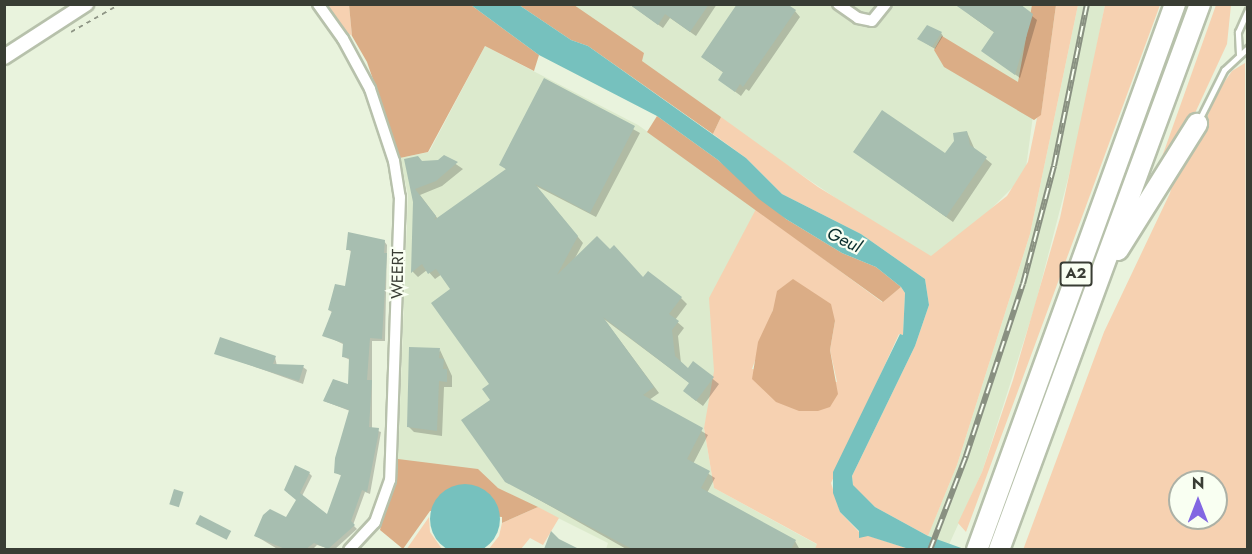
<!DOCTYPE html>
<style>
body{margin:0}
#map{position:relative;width:1252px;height:554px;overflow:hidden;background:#e9f3dd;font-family:Jost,sans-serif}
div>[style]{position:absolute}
.built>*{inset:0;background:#dceacd}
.green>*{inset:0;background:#f6d1b1}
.forest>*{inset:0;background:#dbad86}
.water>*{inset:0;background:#76c1be}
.round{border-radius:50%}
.shadow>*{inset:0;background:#0003}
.building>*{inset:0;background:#a7beb0;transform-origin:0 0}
.path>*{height:2px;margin-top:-1px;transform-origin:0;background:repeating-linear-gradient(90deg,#8e9585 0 4.5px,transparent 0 9px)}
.roads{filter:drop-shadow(2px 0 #b7c1ab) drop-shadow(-2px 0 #b7c1ab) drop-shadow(0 2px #b7c1ab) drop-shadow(0 -2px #b7c1ab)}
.service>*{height:5px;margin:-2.5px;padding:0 2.5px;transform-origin:2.5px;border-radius:2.5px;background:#fff}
.minor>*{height:10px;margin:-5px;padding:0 5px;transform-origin:5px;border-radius:5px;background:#fff}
.tertiary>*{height:14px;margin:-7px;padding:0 7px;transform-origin:7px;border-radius:7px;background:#fff}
.motorway>*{height:20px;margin:-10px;padding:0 10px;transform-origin:10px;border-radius:10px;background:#fff}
.rail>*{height:6px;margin-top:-3px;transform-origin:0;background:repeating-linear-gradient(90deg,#f9fff2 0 11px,#899081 0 22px);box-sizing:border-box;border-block:2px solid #899081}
span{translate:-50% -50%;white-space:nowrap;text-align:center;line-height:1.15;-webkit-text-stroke:4.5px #f9fff2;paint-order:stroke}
.shield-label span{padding:2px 4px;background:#f9fff2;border:2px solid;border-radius:4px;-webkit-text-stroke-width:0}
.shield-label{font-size:15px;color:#393d34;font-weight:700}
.street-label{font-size:16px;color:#393d34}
.water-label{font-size:18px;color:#0a302f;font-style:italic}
.frame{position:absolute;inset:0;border:6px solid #393d34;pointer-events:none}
.north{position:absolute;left:1168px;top:470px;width:60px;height:60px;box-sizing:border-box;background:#f9fff2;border:2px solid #acb1a6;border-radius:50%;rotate:0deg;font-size:16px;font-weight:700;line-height:24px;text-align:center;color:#393d34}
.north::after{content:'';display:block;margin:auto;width:21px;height:27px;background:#8267e2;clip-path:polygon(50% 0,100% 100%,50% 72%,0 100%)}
</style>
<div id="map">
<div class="built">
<div style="clip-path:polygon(558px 5px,1048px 5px,1025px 175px,935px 265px,597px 37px)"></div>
<div style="clip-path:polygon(1078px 5px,1105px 5px,1078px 140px,1035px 306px,982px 472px,947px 549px,922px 550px,957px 465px,1030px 234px)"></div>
<div style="clip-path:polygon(485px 46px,638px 125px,756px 209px,704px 428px,714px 488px,818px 545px,815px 549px,606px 549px,608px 543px,498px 488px,398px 459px,408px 195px,400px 158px,429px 152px)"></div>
</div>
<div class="green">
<div style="clip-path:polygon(324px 5px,349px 5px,352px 36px,338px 25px)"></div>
<div style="clip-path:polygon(1056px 5px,1078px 5px,1030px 234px,957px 465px,928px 536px,875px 507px,853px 486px,852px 476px,915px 346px,929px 305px,925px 279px,861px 234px,782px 194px,746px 158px,713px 134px,721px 117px,818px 187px,931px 256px,1007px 196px,1028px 162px,1037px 118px,1041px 114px)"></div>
<div style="clip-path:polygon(1105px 5px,1160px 5px,966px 532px,958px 523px,982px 472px,1013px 380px,1060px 218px)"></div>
<div style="clip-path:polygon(1216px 5px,1231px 5px,1227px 44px,1190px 124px,1157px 171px)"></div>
<div style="clip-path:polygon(evenodd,1245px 63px,1247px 549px,1023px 550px,1104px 332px,1170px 193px,1174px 176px,1204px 125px,1218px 91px,1232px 71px,1245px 63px,1180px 482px,1216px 482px,1216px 518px,1180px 518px,1180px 482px)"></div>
<div style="clip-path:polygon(evenodd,756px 209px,882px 302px,901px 287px,905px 293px,903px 335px,899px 334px,831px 483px,840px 512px,860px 533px,909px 549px,815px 549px,817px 544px,714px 488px,704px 428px,714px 371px,709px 298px,756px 209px,773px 310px,835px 321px,830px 350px,837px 382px,752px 369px,773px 310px)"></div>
<div style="clip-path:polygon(538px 507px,559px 518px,543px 545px,530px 538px,521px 549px,488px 550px,499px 536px,502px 523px)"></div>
<div style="clip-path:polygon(429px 517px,430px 532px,442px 549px,406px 550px)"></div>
</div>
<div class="forest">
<div style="clip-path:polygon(349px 5px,471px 5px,539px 55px,534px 71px,485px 46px,428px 152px,400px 158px,367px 62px,352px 36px)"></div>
<div style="clip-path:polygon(519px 5px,574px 5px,644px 53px,642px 61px,721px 117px,713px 134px,588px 46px,571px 40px)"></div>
<div style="clip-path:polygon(1032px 5px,1056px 5px,1041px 115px,1034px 120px,944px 67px,934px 50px,942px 36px,1018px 82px)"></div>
<div style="clip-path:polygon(657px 116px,718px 160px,786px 219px,842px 253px,876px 267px,901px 287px,883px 302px,647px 132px)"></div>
<div style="clip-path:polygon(793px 279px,831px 304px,835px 321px,830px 350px,838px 394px,830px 407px,818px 411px,799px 411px,776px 402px,752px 379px,758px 342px,773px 310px,777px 291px)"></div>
<div style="clip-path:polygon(398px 459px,478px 469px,498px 488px,538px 507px,502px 523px,502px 517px,430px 511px,403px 549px,380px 530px)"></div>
</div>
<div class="water">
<div style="clip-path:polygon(471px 5px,519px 5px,571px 40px,588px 46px,746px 158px,782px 194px,861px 234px,925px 279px,929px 305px,915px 346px,852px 476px,853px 485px,875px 507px,928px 536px,964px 549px,909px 549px,868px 536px,859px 538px,859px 531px,840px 512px,833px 493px,833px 472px,900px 334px,903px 335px,905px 293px,901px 287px,876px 267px,842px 253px,786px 219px,759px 199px,718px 160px,657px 116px,539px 55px)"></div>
<div class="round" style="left:430px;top:484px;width:70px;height:70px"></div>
</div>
<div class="shadow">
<div style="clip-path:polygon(629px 4px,717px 4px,696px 36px,670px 18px,663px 28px)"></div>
<div style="clip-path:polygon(954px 4px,1017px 4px,1037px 20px,1020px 78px,983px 51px,995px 33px,970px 15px,964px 6px)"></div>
<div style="clip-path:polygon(795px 11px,800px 17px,749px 91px,746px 89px,741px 96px,725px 84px,724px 73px,702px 57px)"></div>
<div style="clip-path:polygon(941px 33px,943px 36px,935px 49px,919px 39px)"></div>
<div style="clip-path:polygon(545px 80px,640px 133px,596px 217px,536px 186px,583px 243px,574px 260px,643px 279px,681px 298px,687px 304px,675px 320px,684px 328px,678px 336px,681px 363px,688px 370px,693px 363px,719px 384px,703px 406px,691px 397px,691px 384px,604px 319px,659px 393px,649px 400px,708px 435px,693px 464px,715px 478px,707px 493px,795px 541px,800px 550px,628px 550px,506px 481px,491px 385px,452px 290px,442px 274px,435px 279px,427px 270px,418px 277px,413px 272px,415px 202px,406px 160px,439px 162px,444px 156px,463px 169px,442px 186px,420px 195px,438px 219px,507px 170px,501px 165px)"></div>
<div style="clip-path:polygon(967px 132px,975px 150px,992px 164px,953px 222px,855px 152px,946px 155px)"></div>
<div style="clip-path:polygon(384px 241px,387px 245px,385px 341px,372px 341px,372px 429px,381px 432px,370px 494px,365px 492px,353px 525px,357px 529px,334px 550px,317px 545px,312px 550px,279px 550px,256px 536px,287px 519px,298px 500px,288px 493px,309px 473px,312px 476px,302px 496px,327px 517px,342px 476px,335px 472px,350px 411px,324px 401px,350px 386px,350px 360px,344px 357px,345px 345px,324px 335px,333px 313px,329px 310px,346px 288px,352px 252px,347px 249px)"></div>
<div style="clip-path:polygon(440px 350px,452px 376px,452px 387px,444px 387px,442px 436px,414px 432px,408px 426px)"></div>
<div style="clip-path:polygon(216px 353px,275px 357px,277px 366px,303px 367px,307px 370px,303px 384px)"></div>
</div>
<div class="building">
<div style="clip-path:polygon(629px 4px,709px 4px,690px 32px,665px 14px,658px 25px)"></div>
<div style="clip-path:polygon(737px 4px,787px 4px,796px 10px,743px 87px,740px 84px,735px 92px,718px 80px,723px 72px,701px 57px)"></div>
<div style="clip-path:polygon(954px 4px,1020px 4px,1033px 14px,1015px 75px,981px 51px,994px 32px)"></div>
<div style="clip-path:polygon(927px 25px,942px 32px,932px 47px,917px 39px)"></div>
<div style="clip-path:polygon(544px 78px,635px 126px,590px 213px,535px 184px,578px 236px,557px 275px,597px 236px,610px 249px,614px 245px,643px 277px,648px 271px,682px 297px,669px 314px,679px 321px,672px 330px,675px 356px,688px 368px,693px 361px,714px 377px,696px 401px,683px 391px,689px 383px,603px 317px,654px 387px,643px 395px,703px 428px,687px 459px,710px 471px,701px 488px,796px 540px,791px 549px,632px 549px,505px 482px,461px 420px,490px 400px,482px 389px,489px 384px,431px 303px,450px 289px,436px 269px,428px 274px,422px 264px,411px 273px,413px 202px,404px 159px,418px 156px,422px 161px,438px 160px,444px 155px,458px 162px,436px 181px,415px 189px,436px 216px,434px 220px,437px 218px,506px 169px,499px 165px)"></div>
<div style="clip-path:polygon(882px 110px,945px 153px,954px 141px,953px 133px,967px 131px,970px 145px,987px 157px,946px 217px,853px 152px)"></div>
<div style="clip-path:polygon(348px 232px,385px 240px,384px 253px,387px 253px,382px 339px,370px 338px,367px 380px,372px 380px,369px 427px,379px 428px,378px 436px,367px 492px,362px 490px,351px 521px,355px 525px,328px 549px,314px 543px,306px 549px,285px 549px,254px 536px,263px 515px,270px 509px,286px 517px,296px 500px,284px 490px,295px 465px,310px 472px,300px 493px,327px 514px,341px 475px,334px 473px,335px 458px,349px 410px,323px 401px,333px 379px,348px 384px,349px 358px,342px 357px,343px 343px,322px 336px,332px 311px,328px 310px,335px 284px,345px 286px,351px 250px,346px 250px)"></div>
<div style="clip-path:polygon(220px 337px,276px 356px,273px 364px,304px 365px,299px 381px,214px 354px)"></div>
<div style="clip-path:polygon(409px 347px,440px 348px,439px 358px,444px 359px,443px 369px,447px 369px,447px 382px,439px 381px,437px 431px,407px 427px)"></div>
<div style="left:174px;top:489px;width:10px;height:16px;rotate:17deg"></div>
<div style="left:200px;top:515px;width:35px;height:10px;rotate:27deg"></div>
<div style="clip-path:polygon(551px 531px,559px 539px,579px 549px,544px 549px)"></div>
</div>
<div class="path">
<div style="left:71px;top:32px;width:56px;rotate:-29.7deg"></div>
</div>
<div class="roads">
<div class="service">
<div style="left:1239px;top:54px;width:22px;rotate:-93deg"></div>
<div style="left:1238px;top:32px;width:24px;rotate:-66deg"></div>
<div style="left:1199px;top:120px;width:56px;rotate:-63.4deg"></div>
<div style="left:1224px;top:70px;width:33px;rotate:-43deg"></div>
</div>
<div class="minor">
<div style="left:318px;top:4px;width:43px;rotate:54.5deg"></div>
<div style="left:343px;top:39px;width:57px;rotate:61.6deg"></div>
<div style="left:370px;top:89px;width:76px;rotate:71.6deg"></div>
<div style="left:394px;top:161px;width:36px;rotate:81deg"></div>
<div style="left:400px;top:197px;width:283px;rotate:92deg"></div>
<div style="left:390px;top:480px;width:45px;rotate:109.7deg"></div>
<div style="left:375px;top:522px;width:38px;rotate:133deg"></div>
<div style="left:838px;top:4px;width:24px;rotate:35deg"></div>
<div style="left:858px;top:18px;width:14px;rotate:12deg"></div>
<div style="left:872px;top:21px;width:22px;rotate:-51deg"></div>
</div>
<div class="tertiary">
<div style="left:4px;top:57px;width:98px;rotate:-32.9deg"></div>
</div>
<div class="motorway">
<div style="left:1118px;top:250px;width:149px;rotate:-57.9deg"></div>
<div style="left:977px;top:550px;width:581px;rotate:-70.07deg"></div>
<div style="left:999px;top:550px;width:582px;rotate:-69.79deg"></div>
</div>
</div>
<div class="rail">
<div style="left:930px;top:550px;width:101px;rotate:-69deg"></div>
<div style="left:966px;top:456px;width:181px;rotate:-71.7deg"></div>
<div style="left:1023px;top:284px;width:122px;rotate:-75.3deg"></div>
<div style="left:1054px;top:166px;width:165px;rotate:-78.5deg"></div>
</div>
<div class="shield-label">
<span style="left:1076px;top:274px">A2</span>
</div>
<div class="street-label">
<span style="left:398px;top:274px;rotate:-89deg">WEERT</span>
</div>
<div class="water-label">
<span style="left:844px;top:240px;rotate:26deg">Geul</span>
</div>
<div class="frame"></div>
<div class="north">N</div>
</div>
